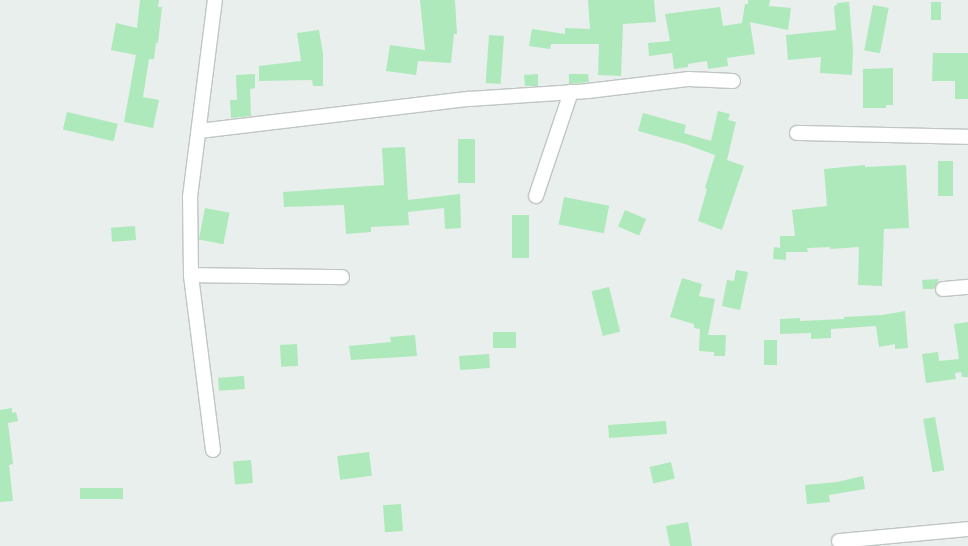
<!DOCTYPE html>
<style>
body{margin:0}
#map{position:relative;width:968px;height:546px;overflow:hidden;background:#e8efec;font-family:Raleway,sans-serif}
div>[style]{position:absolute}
.building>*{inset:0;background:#aee9bb;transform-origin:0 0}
.roads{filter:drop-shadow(1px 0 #c0c6c4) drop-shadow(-1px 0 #c0c6c4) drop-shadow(0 1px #c0c6c4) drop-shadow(0 -1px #c0c6c4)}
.street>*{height:14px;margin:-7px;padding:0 7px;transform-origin:7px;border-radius:7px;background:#fff}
span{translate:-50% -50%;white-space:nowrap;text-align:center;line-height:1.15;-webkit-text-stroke:4px #fff;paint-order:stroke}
</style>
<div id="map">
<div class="building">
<div style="clip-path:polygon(140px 0,159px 0,158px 7px,162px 7px,158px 43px,156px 43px,154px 59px,149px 59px,143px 97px,159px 100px,153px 128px,124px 122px,136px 55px,111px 50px,116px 23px,137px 28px)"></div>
<div style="clip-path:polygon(420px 0,455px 0,457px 34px,454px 34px,451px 63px,418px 61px,416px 75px,386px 71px,390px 45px,425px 50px)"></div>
<div style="clip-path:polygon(588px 0,654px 0,656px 22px,623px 24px,621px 76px,598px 75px,599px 44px,551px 44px,550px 49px,529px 46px,532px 29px,565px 34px,565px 28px,590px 29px)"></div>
<div style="clip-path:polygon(748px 0,770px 0,769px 6px,791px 8px,788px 30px,750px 22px,755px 54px,727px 58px,728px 66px,708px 69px,707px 61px,688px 64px,688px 67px,674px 69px,672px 53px,649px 56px,648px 43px,670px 41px,665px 14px,720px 7px,723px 26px,742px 23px,745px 4px,748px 4px)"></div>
<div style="clip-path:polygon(849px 2px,853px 50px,852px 75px,820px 73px,821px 57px,788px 60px,786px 35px,836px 30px,834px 6px,837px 5px,837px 3px)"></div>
<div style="left:931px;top:2px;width:10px;height:18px"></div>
<div style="left:873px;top:5px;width:16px;height:46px;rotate:11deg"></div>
<div style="clip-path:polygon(319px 30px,323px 54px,323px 86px,313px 86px,312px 80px,259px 81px,259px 66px,301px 61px,297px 33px)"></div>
<div style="left:489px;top:35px;width:15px;height:48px;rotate:4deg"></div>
<div style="clip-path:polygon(933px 53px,968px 53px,968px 99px,955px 99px,955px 81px,932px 81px)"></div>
<div style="clip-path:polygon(893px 68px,893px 105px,886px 105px,886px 108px,863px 108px,863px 69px)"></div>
<div style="clip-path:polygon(255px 74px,255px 88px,250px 89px,251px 116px,231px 118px,230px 100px,237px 100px,236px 75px)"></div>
<div style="clip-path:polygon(538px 74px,538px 86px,525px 86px,524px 75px)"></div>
<div style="clip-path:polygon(569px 74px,588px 74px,589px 82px,569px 84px)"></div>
<div style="clip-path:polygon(718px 111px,730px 114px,728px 120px,736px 122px,727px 160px,744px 166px,722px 230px,698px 221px,707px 189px,705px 188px,715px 155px,685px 144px,638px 131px,643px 113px,686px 125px,684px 133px,711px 141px)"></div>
<div style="left:67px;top:112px;width:52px;height:18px;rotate:13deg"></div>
<div style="left:458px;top:139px;width:17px;height:44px"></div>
<div style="clip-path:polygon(405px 147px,408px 200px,460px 194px,461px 228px,445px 229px,444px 208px,408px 212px,409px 225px,371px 227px,371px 232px,346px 234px,344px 205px,284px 207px,283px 192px,384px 185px,382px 148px)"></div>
<div style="left:938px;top:161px;width:15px;height:35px"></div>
<div style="clip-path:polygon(865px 165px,865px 167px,906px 165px,909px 228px,884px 229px,882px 286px,858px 285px,859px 247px,830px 249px,830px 247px,807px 248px,808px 252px,786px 252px,786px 260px,773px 259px,774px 247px,780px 248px,780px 236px,795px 236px,792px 210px,827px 206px,824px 169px)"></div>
<div style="left:564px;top:197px;width:46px;height:28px;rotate:11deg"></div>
<div style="left:205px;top:208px;width:25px;height:32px;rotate:11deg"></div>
<div style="left:625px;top:210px;width:23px;height:18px;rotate:23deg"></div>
<div style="left:512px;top:215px;width:17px;height:43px"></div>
<div style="left:135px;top:226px;width:14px;height:24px;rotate:86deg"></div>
<div style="clip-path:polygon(736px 270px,748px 272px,740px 310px,722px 306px,727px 280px,734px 281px)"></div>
<div style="clip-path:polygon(682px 278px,702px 284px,699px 296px,715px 299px,708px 335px,726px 335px,725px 356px,714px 356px,714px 352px,699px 351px,700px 329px,694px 328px,694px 324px,670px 317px)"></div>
<div style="clip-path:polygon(939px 279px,934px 289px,923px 289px,922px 280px)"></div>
<div style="left:609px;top:287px;width:46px;height:18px;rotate:76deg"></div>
<div style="clip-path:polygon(905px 311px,908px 348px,895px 349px,895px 344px,879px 347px,876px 326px,831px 329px,831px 338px,811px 339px,811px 333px,780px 334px,780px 319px,800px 318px,800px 321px,844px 319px,844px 317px,882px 315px)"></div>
<div style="clip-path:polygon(968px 322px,968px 377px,962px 377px,961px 372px,955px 373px,956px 379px,926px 383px,922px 354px,938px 352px,939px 361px,959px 359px,954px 324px)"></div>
<div style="left:516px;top:332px;width:16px;height:23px;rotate:90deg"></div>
<div style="clip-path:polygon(415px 335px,417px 356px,351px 360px,349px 346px,391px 342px,390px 337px)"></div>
<div style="left:764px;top:340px;width:13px;height:25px"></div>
<div style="left:297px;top:344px;width:22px;height:17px;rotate:87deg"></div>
<div style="left:489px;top:354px;width:14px;height:30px;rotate:86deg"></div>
<div style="left:244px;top:376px;width:13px;height:26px;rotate:86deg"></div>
<div style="clip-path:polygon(12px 408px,12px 413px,16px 412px,18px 421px,8px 423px,13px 464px,9px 465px,13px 501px,0 502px,0 410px)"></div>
<div style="left:935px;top:417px;width:54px;height:12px;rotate:80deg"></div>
<div style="left:666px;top:421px;width:13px;height:58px;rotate:86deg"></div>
<div style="left:369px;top:452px;width:24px;height:32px;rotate:83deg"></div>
<div style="left:251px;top:460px;width:23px;height:18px;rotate:85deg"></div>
<div style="left:671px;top:462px;width:17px;height:22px;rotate:77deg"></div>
<div style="clip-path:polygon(863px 476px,865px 489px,829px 495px,830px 502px,807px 504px,805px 485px,837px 482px)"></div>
<div style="left:123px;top:488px;width:11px;height:43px;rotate:90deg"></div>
<div style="left:401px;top:504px;width:27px;height:18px;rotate:86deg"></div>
<div style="clip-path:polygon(688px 522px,692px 546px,670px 546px,666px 526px)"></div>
</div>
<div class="roads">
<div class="street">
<div style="left:199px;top:131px;width:272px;rotate:-6.8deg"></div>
<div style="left:469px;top:99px;width:119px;rotate:-3.8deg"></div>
<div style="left:588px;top:91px;width:102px;rotate:-6.8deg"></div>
<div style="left:689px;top:79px;width:44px;rotate:2.6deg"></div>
<div style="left:797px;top:133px;width:171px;rotate:1.3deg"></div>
<div style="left:536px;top:196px;width:110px;rotate:-71.4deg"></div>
<div style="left:191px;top:275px;width:151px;rotate:0.8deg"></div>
<div style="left:943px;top:289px;width:25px;rotate:-5deg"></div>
<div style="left:213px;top:450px;width:176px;rotate:-97.2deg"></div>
<div style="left:191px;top:275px;width:78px;rotate:-90.7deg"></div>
<div style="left:190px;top:197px;width:199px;rotate:-82.8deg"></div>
<div style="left:839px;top:541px;width:130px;rotate:-5.3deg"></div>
</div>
</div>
</div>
